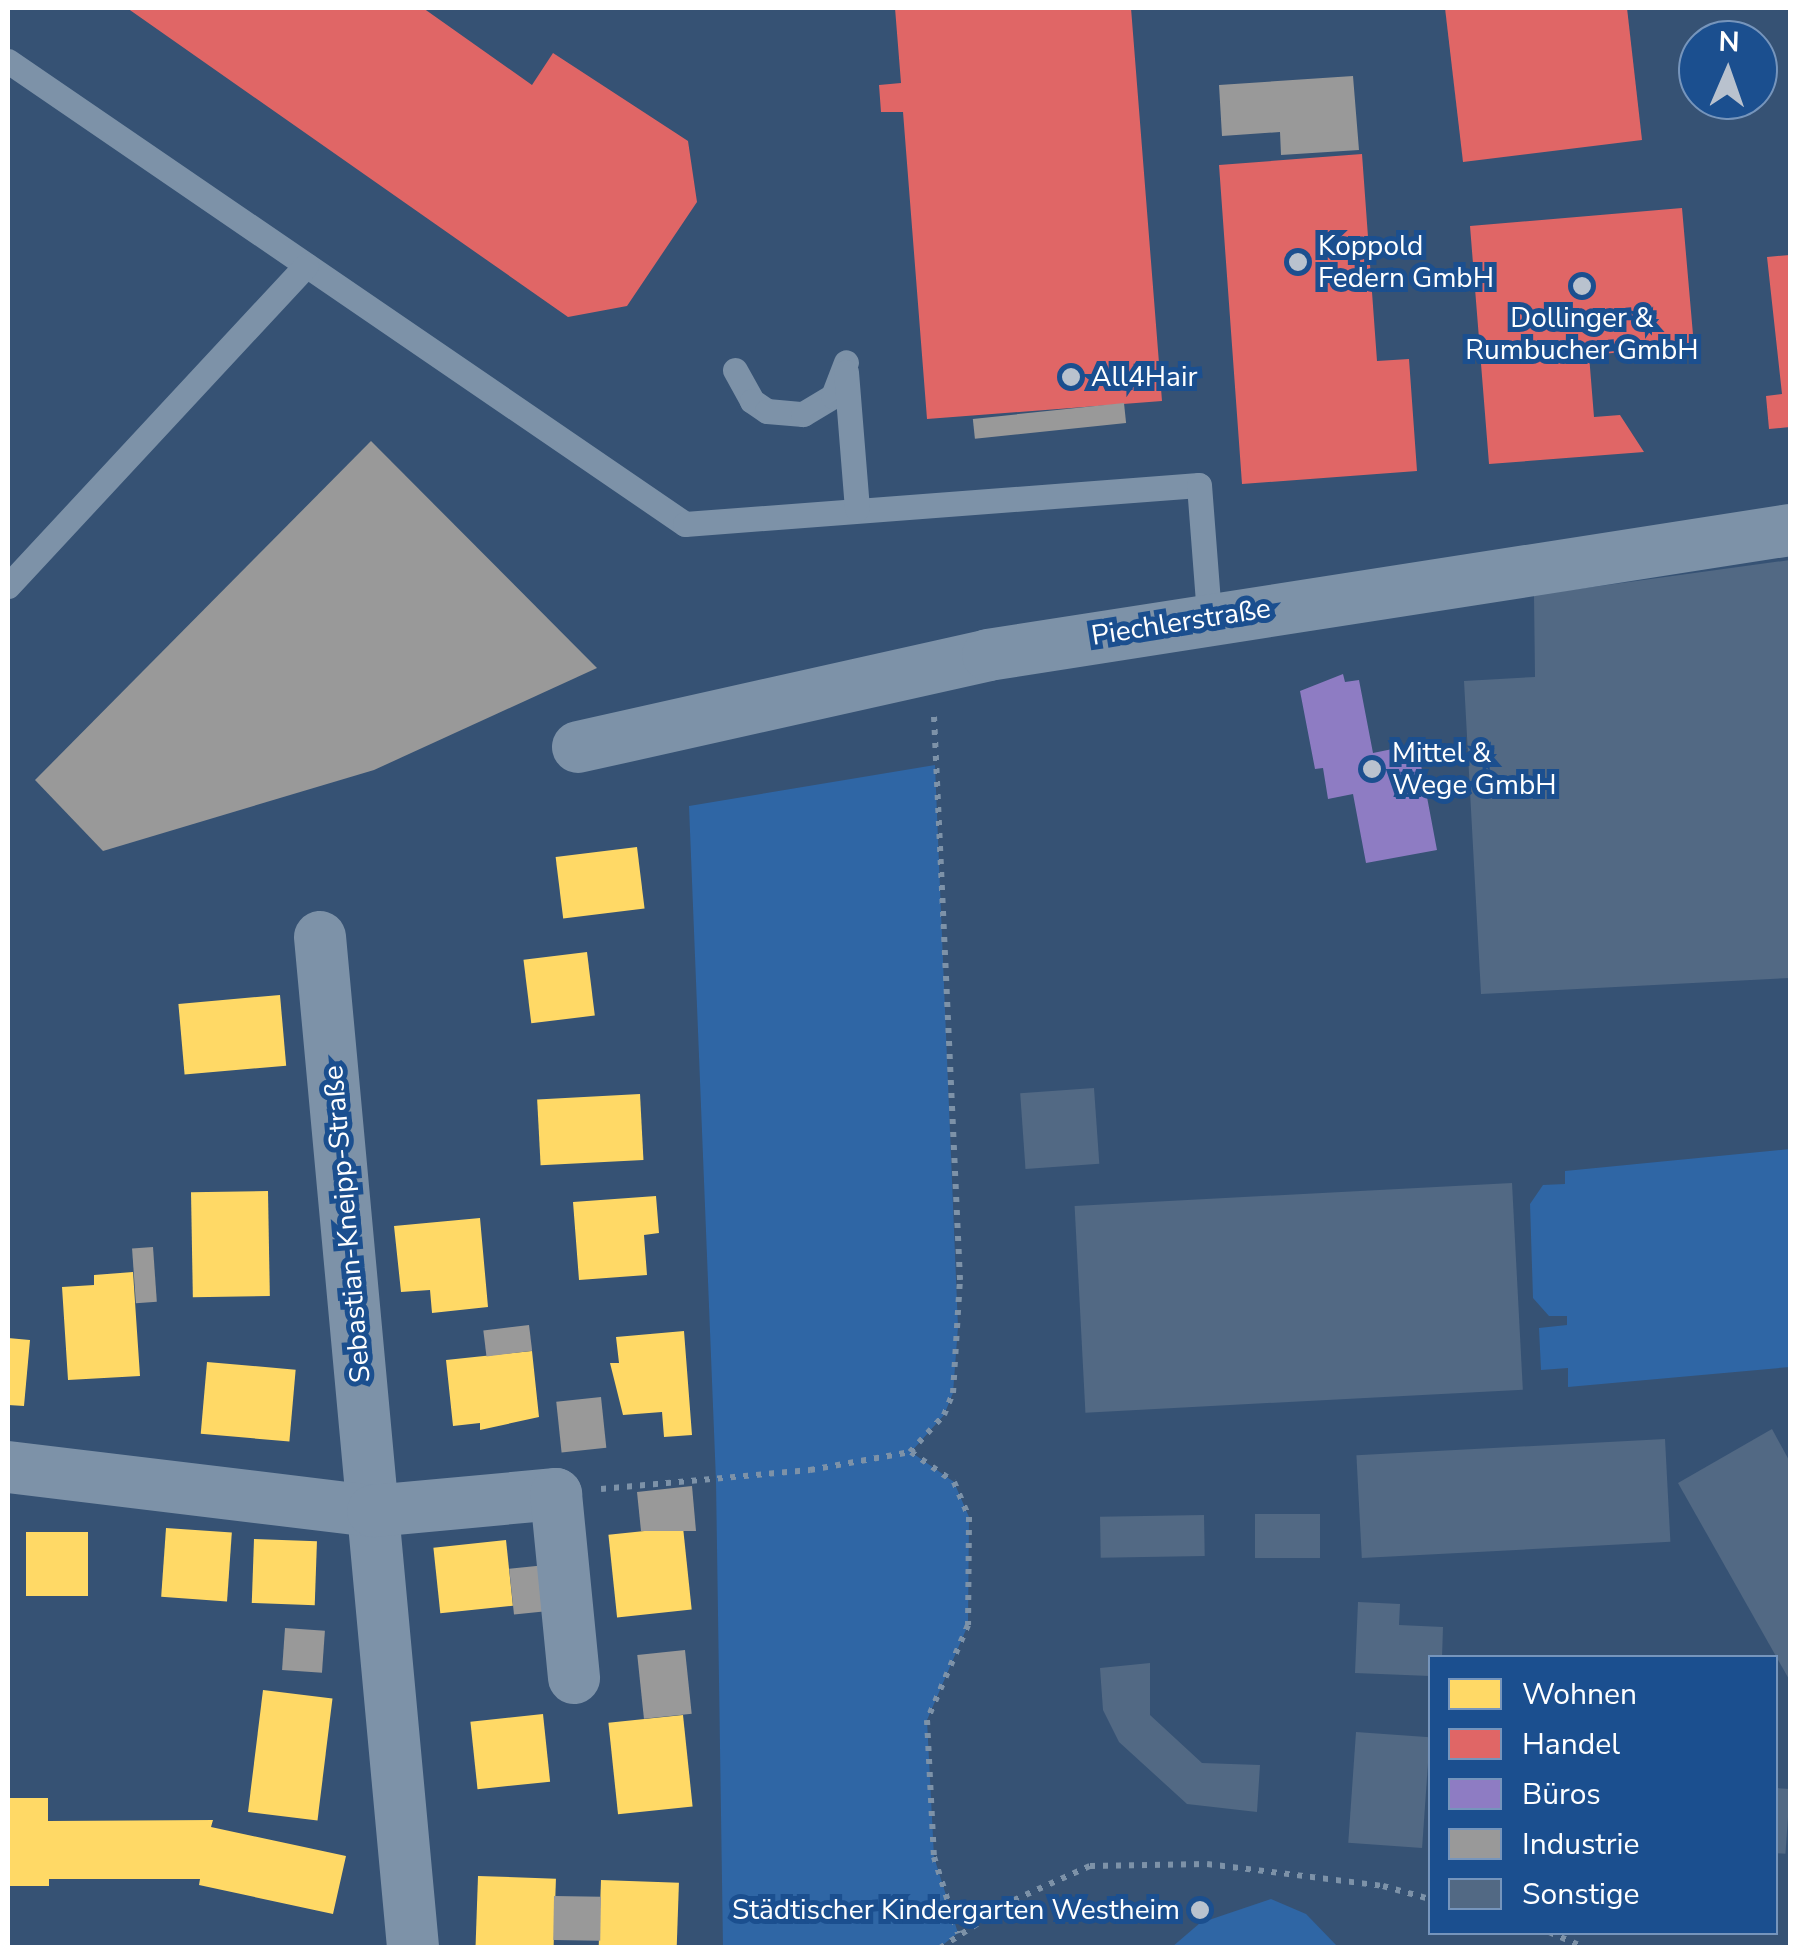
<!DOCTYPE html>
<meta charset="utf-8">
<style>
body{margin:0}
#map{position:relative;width:1798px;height:1955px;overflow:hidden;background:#365274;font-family:"Nunito Sans",sans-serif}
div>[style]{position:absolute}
.green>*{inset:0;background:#2f66a5}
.homes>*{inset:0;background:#ffd966;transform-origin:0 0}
.shops>*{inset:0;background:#e06666}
.offices>*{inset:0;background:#8e7cc3}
.industry>*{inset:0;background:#999;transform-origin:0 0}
.building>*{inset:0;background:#526984;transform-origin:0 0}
.path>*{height:6px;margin-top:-3px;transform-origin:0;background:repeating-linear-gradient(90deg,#7d92a8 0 5px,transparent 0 13px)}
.lane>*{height:25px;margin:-12.5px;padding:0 12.5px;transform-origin:12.5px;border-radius:12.5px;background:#7d92a8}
.street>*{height:52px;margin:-26px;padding:0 26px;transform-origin:26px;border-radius:26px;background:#7d92a8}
.dots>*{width:28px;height:28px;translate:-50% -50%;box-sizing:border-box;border:5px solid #1b4f8f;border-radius:50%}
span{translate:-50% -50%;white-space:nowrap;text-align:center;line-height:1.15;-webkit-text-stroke:10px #1b4f8f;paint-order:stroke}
.poi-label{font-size:28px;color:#fff}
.left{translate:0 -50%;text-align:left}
.right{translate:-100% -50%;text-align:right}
.street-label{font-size:28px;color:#fff}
.frame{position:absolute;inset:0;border:10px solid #fff;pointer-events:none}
.legend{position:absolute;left:1428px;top:1655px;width:350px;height:280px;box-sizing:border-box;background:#1b4f8f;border:2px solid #7695bc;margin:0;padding:12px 18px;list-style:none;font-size:30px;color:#fff}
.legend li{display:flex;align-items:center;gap:20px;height:50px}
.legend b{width:50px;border:2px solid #7695bc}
.north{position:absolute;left:1678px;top:20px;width:100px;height:100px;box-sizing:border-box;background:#1b4f8f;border:2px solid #7695bc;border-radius:50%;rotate:2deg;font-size:28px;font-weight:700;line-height:40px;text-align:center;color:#fff}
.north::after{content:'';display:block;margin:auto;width:35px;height:45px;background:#b9c2ce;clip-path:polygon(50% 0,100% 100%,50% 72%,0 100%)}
</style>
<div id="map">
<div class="green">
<div style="clip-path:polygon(935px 765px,958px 1327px,953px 1393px,944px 1415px,911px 1452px,954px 1482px,969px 1517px,968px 1625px,927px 1720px,934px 1857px,958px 1933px,940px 1947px,723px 1947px,716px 1481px,689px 806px)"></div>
<div style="clip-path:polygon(1790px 1149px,1790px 1367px,1568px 1387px,1568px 1368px,1541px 1370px,1539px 1328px,1567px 1325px,1567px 1316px,1549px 1316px,1533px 1298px,1530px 1204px,1543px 1185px,1565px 1184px,1565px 1171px)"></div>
<div style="clip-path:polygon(1271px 1899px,1306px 1914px,1338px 1947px,1172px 1947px,1200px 1923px)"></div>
</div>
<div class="homes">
<div style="left:637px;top:847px;width:62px;height:82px;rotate:83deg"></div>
<div style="left:587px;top:952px;width:64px;height:64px;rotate:83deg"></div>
<div style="left:280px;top:995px;width:71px;height:102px;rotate:85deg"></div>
<div style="left:640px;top:1094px;width:66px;height:103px;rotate:87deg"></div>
<div style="left:268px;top:1191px;width:105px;height:77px;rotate:89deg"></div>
<div style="clip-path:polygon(656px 1196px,659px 1233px,644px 1235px,647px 1275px,579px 1280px,573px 1202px)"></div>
<div style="clip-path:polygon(480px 1218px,488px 1307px,432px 1313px,430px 1290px,401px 1292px,394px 1226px)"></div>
<div style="clip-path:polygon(133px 1272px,140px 1376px,68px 1380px,62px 1287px,94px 1285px,94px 1275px)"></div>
<div style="clip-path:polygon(684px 1331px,692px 1435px,664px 1437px,662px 1412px,623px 1415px,610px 1363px,619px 1363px,616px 1337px)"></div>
<div style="clip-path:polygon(8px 1338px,30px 1340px,24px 1406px,8px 1405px)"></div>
<div style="clip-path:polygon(532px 1351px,539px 1417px,480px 1430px,480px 1423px,453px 1426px,446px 1360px)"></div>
<div style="left:207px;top:1362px;width:89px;height:72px;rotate:5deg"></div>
<div style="left:683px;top:1527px;width:83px;height:75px;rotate:84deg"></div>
<div style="left:166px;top:1528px;width:66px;height:69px;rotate:4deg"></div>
<div style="left:26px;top:1532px;width:62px;height:64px"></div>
<div style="left:254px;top:1539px;width:63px;height:64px;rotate:2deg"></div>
<div style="left:506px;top:1540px;width:66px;height:73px;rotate:84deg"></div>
<div style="left:263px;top:1690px;width:70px;height:123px;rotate:7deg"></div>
<div style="left:543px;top:1714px;width:68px;height:73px;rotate:84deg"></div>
<div style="left:683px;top:1715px;width:92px;height:75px;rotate:84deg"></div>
<div style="clip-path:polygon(8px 1798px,48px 1798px,48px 1821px,213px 1820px,211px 1827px,346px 1856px,333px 1914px,199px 1885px,200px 1879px,49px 1879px,49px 1886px,8px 1886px)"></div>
<div style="left:478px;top:1876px;width:78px;height:72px;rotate:2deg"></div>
<div style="left:601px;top:1880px;width:78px;height:68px;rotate:2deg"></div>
</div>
<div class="shops">
<div style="clip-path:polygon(127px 8px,423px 8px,532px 85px,553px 53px,688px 141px,697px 202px,627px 306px,568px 317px)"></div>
<div style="clip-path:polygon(895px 8px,1131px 8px,1162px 401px,927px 419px,903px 112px,881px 112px,879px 85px,901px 83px)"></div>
<div style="clip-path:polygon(1445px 8px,1627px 8px,1642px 140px,1463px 162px)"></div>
<div style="clip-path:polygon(1362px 154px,1377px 361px,1409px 359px,1417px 471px,1242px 484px,1219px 165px)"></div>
<div style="clip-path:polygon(1682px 208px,1694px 346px,1589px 355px,1594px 417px,1620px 415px,1644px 452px,1489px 464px,1470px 226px)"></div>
<div style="clip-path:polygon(1790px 255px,1790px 427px,1769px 429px,1766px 396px,1782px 394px,1767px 257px)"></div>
</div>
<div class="offices">
<div style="clip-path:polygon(1343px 674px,1345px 682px,1359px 680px,1373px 753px,1417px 744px,1437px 850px,1366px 863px,1353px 794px,1328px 799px,1323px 768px,1315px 769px,1300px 691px)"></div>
</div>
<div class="industry">
<div style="clip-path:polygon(1353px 76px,1359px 150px,1281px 155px,1280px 132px,1222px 136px,1219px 85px)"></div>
<div style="left:1124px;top:403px;width:20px;height:152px;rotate:84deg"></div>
<div style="clip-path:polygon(371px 441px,597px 668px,374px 770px,103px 851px,35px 780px)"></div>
<div style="left:153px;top:1247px;width:55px;height:21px;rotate:86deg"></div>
<div style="left:529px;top:1325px;width:26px;height:46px;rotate:83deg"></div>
<div style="left:601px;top:1397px;width:51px;height:45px;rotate:84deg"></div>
<div style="clip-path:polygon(692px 1486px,696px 1531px,641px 1531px,637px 1492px)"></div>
<div style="left:546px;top:1565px;width:46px;height:37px;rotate:84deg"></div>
<div style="left:285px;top:1628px;width:40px;height:42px;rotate:4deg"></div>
<div style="left:685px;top:1650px;width:64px;height:48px;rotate:84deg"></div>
<div style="left:554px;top:1896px;width:47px;height:44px;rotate:1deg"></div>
</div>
<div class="building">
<div style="clip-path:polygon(1790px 560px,1790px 978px,1481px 994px,1464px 681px,1535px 677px,1534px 595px)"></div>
<div style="left:1094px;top:1088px;width:76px;height:74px;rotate:86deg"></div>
<div style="left:1512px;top:1183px;width:207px;height:438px;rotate:87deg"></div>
<div style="clip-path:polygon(1772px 1429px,1790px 1462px,1790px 1681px,1678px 1483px)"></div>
<div style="left:1665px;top:1439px;width:103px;height:309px;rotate:87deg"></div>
<div style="left:1255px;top:1514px;width:65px;height:44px"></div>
<div style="left:1204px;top:1515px;width:41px;height:104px;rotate:89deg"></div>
<div style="clip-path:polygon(1358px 1602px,1400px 1604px,1399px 1625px,1443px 1627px,1442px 1658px,1430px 1658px,1430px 1676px,1355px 1673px)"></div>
<div style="clip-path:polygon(1150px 1663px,1150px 1715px,1202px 1763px,1260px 1765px,1257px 1812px,1187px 1804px,1119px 1742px,1103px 1710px,1100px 1668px)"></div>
<div style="left:1356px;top:1732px;width:74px;height:111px;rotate:4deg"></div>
<div style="left:1776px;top:1788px;width:14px;height:65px;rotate:4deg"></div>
</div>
<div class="path">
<div style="left:911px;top:1452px;width:52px;rotate:34.9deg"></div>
<div style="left:954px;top:1482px;width:38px;rotate:67deg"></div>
<div style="left:969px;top:1517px;width:108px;rotate:90.5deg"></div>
<div style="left:968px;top:1625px;width:103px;rotate:113.3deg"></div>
<div style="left:927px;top:1720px;width:137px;rotate:87.1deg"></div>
<div style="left:934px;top:1857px;width:80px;rotate:72.5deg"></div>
<div style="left:601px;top:1489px;width:210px;rotate:-5.2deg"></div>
<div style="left:810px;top:1470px;width:102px;rotate:-10.2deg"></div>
<div style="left:910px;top:1452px;width:50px;rotate:-47.4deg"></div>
<div style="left:944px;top:1415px;width:24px;rotate:-68deg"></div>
<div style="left:953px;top:1393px;width:113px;rotate:-86.5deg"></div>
<div style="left:960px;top:1280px;width:564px;rotate:-92.64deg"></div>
<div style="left:1549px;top:1932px;width:40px;rotate:23.4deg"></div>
<div style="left:940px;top:1948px;width:88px;rotate:-33deg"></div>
<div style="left:1014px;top:1900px;width:83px;rotate:-24.1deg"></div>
<div style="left:1090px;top:1866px;width:117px;rotate:-1deg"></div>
<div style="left:1207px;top:1864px;width:177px;rotate:7.1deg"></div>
<div style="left:1383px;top:1886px;width:49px;rotate:15.5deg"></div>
</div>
<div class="lane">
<div style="left:8px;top:61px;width:820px;rotate:34.37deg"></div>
<div style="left:685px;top:524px;width:515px;rotate:-4.34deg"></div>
<div style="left:1199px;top:485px;width:131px;rotate:85.6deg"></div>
<div style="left:735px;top:370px;width:35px;rotate:61deg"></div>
<div style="left:752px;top:401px;width:18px;rotate:34deg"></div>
<div style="left:767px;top:411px;width:36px;rotate:5deg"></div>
<div style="left:803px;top:414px;width:35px;rotate:-31deg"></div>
<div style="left:833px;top:396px;width:36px;rotate:-69deg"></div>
<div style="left:846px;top:372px;width:137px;rotate:85.4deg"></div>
<div style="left:8px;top:586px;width:438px;rotate:-47.1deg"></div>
</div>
<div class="street">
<div style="left:578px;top:747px;width:420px;rotate:-12.6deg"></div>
<div style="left:988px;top:655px;width:812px;rotate:-8.86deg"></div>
<div style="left:320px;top:937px;width:1015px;rotate:84.74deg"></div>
<div style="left:8px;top:1467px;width:368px;rotate:6.9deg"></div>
<div style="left:373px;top:1511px;width:184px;rotate:-5.3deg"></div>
<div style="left:556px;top:1494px;width:185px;rotate:84.4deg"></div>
</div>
<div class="dots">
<div style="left:1298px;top:262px;background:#b9c2ce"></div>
<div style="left:1582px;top:286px;background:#b9c2ce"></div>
<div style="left:1071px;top:377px;background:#b9c2ce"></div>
<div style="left:1372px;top:769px;background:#b9c2ce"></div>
<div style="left:1200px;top:1910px;background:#b9c2ce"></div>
</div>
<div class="poi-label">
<span class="left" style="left:1318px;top:262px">Koppold<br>Federn GmbH</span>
<span style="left:1582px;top:334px">Dollinger &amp;<br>Rumbucher GmbH</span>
<span class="left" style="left:1091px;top:377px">All4Hair</span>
<span class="left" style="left:1392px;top:769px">Mittel &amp;<br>Wege GmbH</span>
<span class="right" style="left:1180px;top:1910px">Städtischer Kindergarten Westheim</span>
</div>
<div class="street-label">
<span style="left:1181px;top:622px;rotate:-9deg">Piechlerstraße</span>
<span style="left:347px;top:1224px;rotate:-95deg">Sebastian-Kneipp-Straße</span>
</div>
<div class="frame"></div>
<ul class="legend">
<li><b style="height:28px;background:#ffd966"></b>Wohnen</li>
<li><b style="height:28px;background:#e06666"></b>Handel</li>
<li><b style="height:28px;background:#8e7cc3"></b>Büros</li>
<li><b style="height:28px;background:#999"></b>Industrie</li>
<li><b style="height:28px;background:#526984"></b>Sonstige</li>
</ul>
<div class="north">N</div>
</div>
